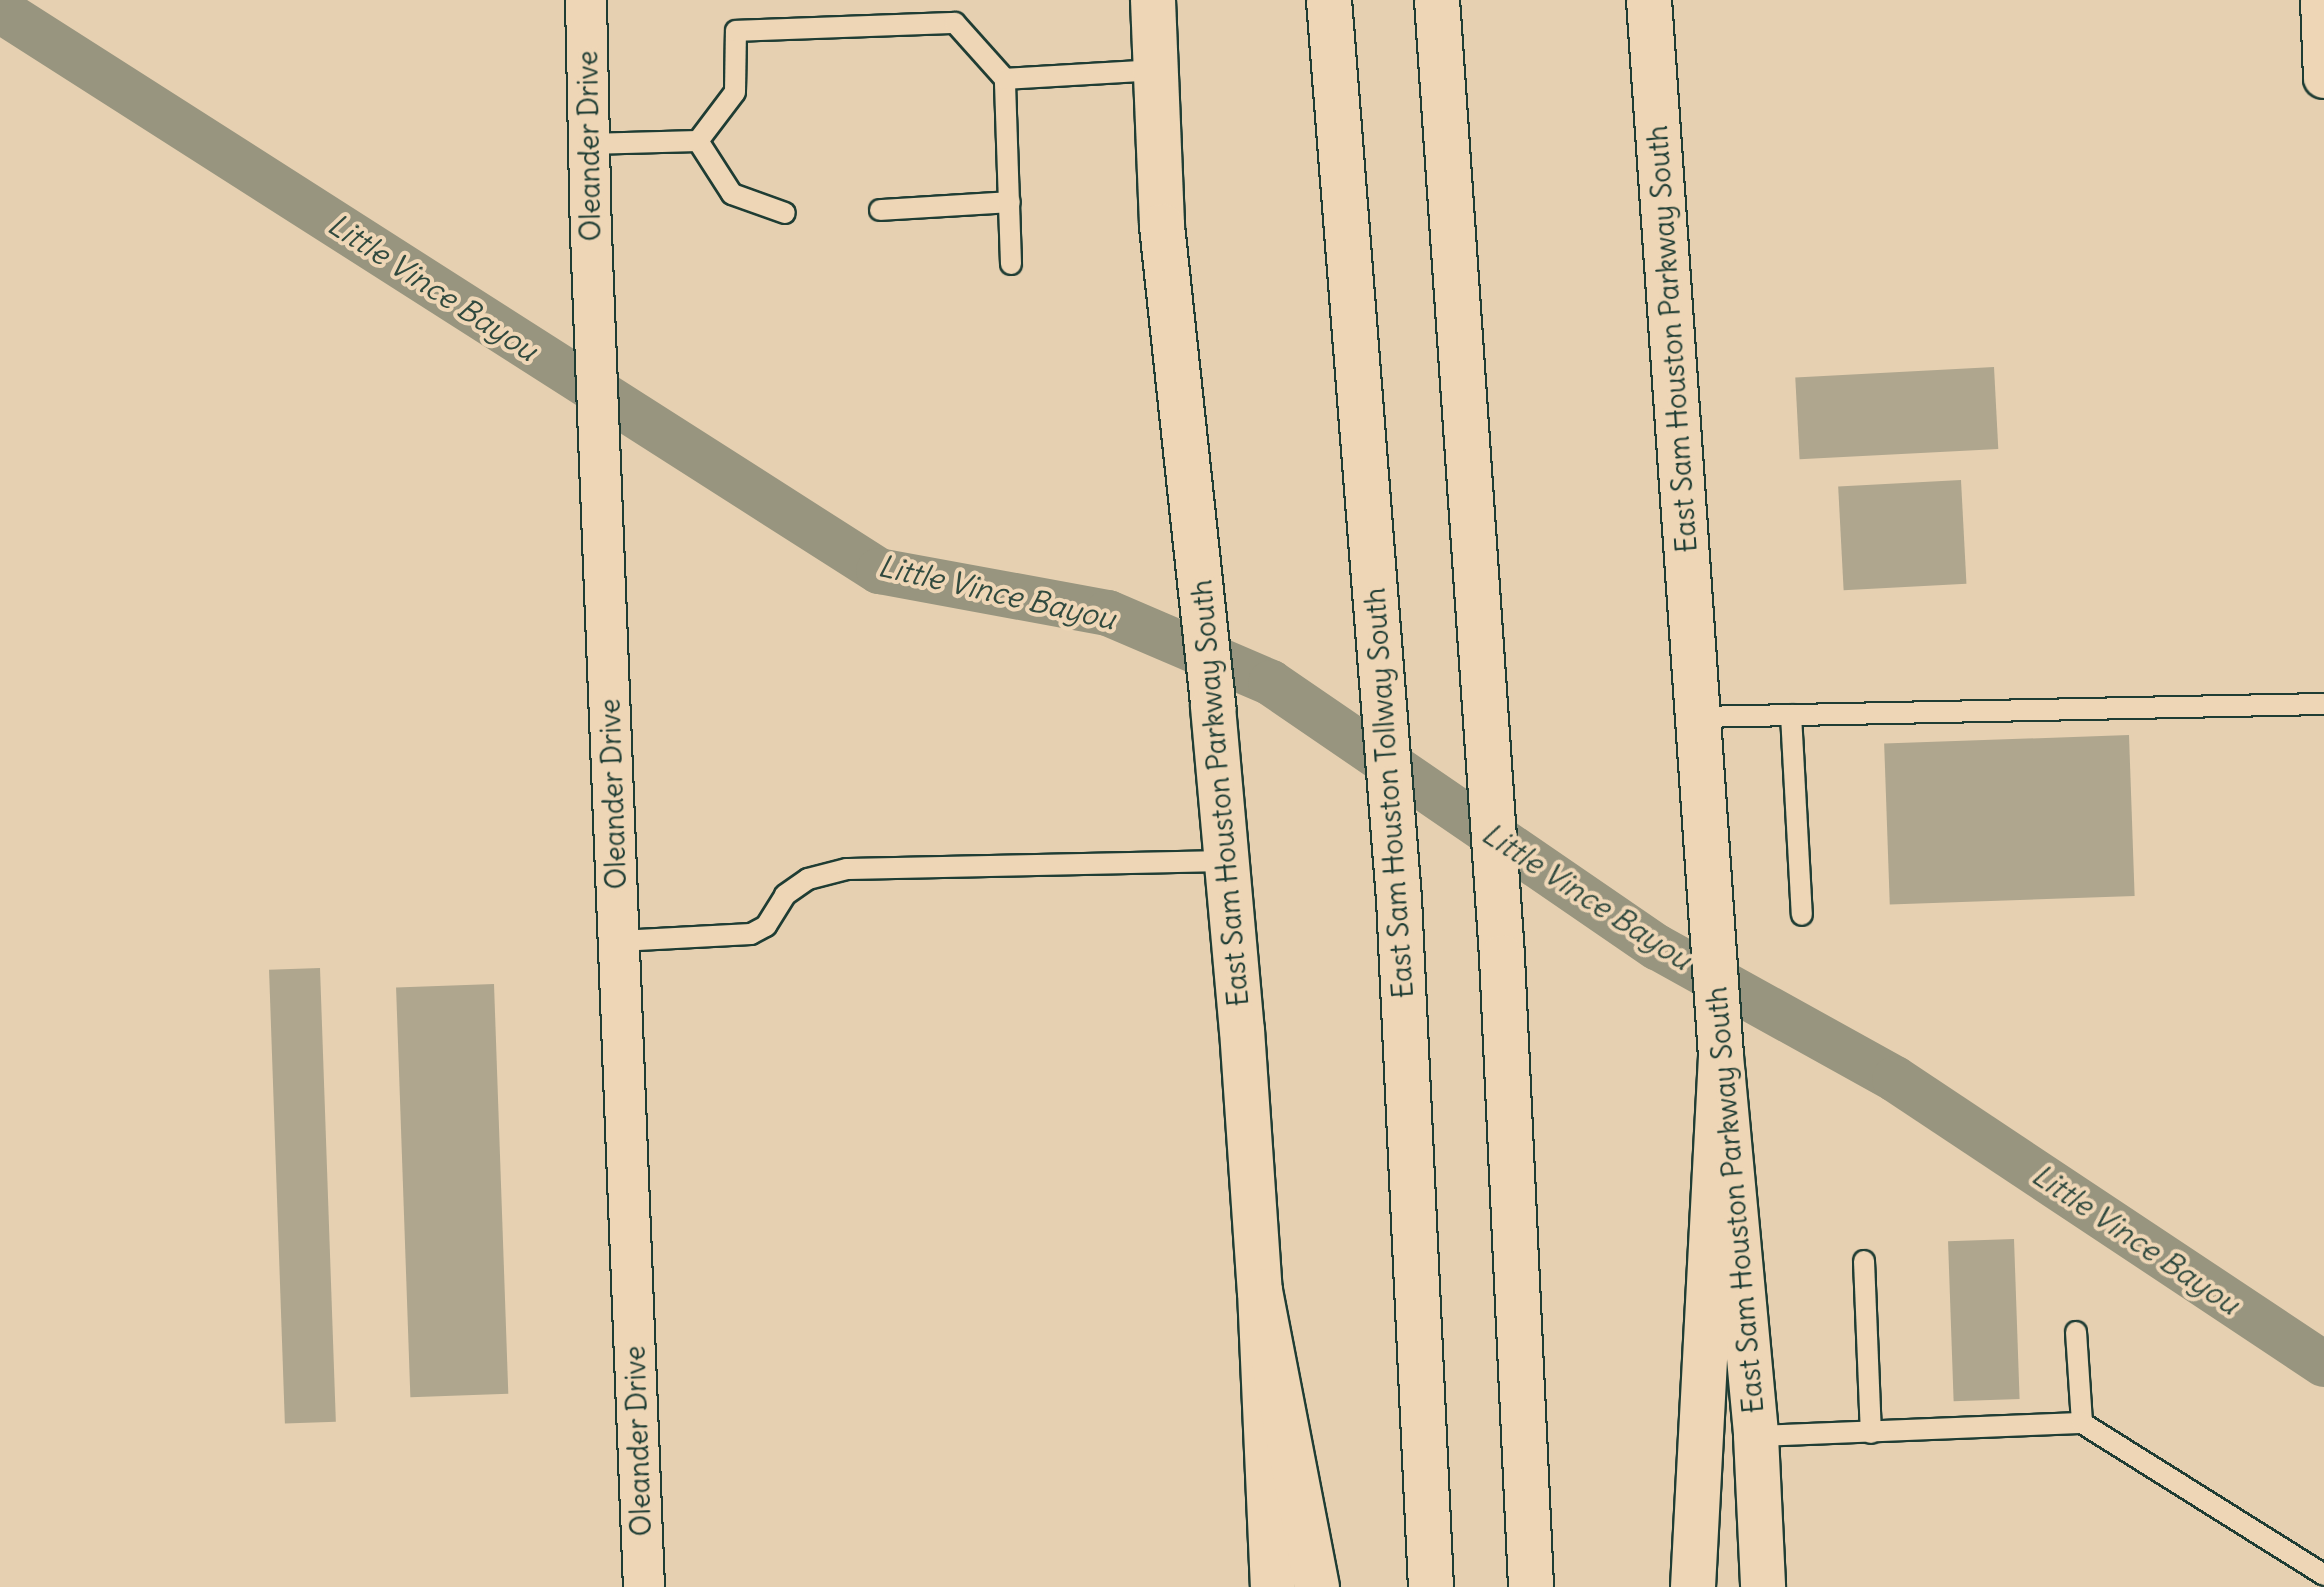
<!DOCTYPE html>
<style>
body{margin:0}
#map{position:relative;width:2324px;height:1587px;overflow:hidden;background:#e6d0b1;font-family:Delius,sans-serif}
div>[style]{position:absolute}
.canal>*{height:46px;margin:-23px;padding:0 23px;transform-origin:23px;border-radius:23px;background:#98957f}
.building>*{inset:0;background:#afa68e;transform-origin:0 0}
.roads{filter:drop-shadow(2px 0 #1f3d34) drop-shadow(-2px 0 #1f3d34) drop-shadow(0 2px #1f3d34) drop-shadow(0 -2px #1f3d34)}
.lane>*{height:20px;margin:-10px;padding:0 10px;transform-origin:10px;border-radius:10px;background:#eed6b6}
.street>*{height:40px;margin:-20px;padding:0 20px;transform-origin:20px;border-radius:20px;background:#eed6b6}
.secondary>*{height:44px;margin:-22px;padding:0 22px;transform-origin:22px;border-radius:22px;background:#eed6b6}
.highway>*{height:44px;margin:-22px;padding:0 22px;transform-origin:22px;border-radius:22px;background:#eed6b6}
span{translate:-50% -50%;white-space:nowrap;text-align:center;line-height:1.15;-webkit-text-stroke:8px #eed6b6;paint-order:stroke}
.street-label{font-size:28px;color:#1f3d34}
.water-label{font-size:30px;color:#314a3f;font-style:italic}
</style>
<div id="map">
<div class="canal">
<div style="left:0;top:10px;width:1043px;rotate:32.55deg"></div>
<div style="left:879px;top:571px;width:233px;rotate:10.4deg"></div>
<div style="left:1108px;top:613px;width:177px;rotate:23.2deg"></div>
<div style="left:1271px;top:683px;width:468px;rotate:34.4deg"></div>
<div style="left:1657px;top:947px;width:272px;rotate:29deg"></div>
<div style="left:1895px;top:1079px;width:515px;rotate:33.6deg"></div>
</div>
<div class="building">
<div style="left:1994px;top:367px;width:82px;height:199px;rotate:87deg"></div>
<div style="left:1961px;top:480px;width:104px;height:123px;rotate:87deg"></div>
<div style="left:2129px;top:735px;width:161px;height:245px;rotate:88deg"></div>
<div style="left:320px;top:968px;width:454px;height:51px;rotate:88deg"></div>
<div style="left:494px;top:984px;width:410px;height:98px;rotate:88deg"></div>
<div style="left:2014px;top:1239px;width:160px;height:66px;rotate:88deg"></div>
</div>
<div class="roads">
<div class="lane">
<div style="left:698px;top:141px;width:63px;rotate:57.3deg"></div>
<div style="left:732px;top:194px;width:56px;rotate:19.7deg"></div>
<div style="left:588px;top:144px;width:110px;rotate:-1.6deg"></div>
<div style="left:698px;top:141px;width:61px;rotate:-52.9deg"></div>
<div style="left:735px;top:92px;width:61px;rotate:-89.1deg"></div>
<div style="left:736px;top:31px;width:219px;rotate:-2.1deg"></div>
<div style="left:955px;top:23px;width:75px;rotate:48.2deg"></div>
<div style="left:880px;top:210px;width:130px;rotate:-3.5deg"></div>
<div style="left:1011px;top:264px;width:185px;rotate:-91.9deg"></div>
<div style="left:1005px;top:79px;width:151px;rotate:-3.4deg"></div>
<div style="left:1791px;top:715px;width:200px;rotate:86.9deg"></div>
<div style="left:1698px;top:717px;width:626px;rotate:-1.19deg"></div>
<div style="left:619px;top:941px;width:132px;rotate:-3deg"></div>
<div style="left:751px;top:934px;width:17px;rotate:-28deg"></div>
<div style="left:766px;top:926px;width:36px;rotate:-58deg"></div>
<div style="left:785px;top:895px;width:28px;rotate:-35deg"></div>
<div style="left:808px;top:879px;width:40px;rotate:-14.4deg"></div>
<div style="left:847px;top:869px;width:379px;rotate:-1.2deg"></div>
<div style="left:1864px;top:1261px;width:172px;rotate:87.7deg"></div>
<div style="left:2076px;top:1332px;width:91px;rotate:86.2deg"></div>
<div style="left:1756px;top:1436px;width:326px;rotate:-2.3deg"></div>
<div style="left:2082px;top:1423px;width:286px;rotate:32.1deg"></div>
</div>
<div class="street">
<div style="left:586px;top:0;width:233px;rotate:88.8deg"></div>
<div style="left:591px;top:233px;width:1355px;rotate:87.76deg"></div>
<div style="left:2321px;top:0;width:78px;rotate:87.8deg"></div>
</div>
<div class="secondary">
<div style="left:1153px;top:0;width:226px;rotate:87.7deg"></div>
<div style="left:1162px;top:226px;width:484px;rotate:83.9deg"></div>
<div style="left:1213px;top:707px;width:324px;rotate:84.9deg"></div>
<div style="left:1242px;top:1030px;width:262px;rotate:86.1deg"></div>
<div style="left:1260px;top:1291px;width:296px;rotate:87.5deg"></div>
<div style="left:1649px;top:0;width:1058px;rotate:86.1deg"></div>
<div style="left:1721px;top:1056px;width:382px;rotate:84.7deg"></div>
<div style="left:1756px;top:1436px;width:151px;rotate:87.3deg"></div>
</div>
<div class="highway">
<div style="left:1329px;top:0;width:902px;rotate:85.55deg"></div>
<div style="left:1399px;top:899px;width:689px;rotate:87.34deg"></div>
<div style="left:1437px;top:0;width:959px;rotate:86.11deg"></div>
<div style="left:1502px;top:957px;width:631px;rotate:87.36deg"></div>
<div style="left:1260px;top:1291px;width:301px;rotate:79.1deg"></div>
<div style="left:1693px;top:1587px;width:532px;rotate:-86.98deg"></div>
</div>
</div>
<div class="street-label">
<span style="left:589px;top:146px;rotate:-91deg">Oleander Drive</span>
<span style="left:1672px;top:339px;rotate:-94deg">East Sam Houston Parkway South</span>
<span style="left:1220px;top:793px;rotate:-95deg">East Sam Houston Parkway South</span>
<span style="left:1389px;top:793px;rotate:-94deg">East Sam Houston Tollway South</span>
<span style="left:613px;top:794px;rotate:-92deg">Oleander Drive</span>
<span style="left:1735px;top:1200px;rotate:-95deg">East Sam Houston Parkway South</span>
<span style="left:638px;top:1441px;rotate:-92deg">Oleander Drive</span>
</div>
<div class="water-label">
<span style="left:433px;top:287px;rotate:33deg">Little Vince Bayou</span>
<span style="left:997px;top:592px;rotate:13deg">Little Vince Bayou</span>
<span style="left:1587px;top:896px;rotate:33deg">Little Vince Bayou</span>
<span style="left:2136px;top:1239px;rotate:34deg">Little Vince Bayou</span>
</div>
</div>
